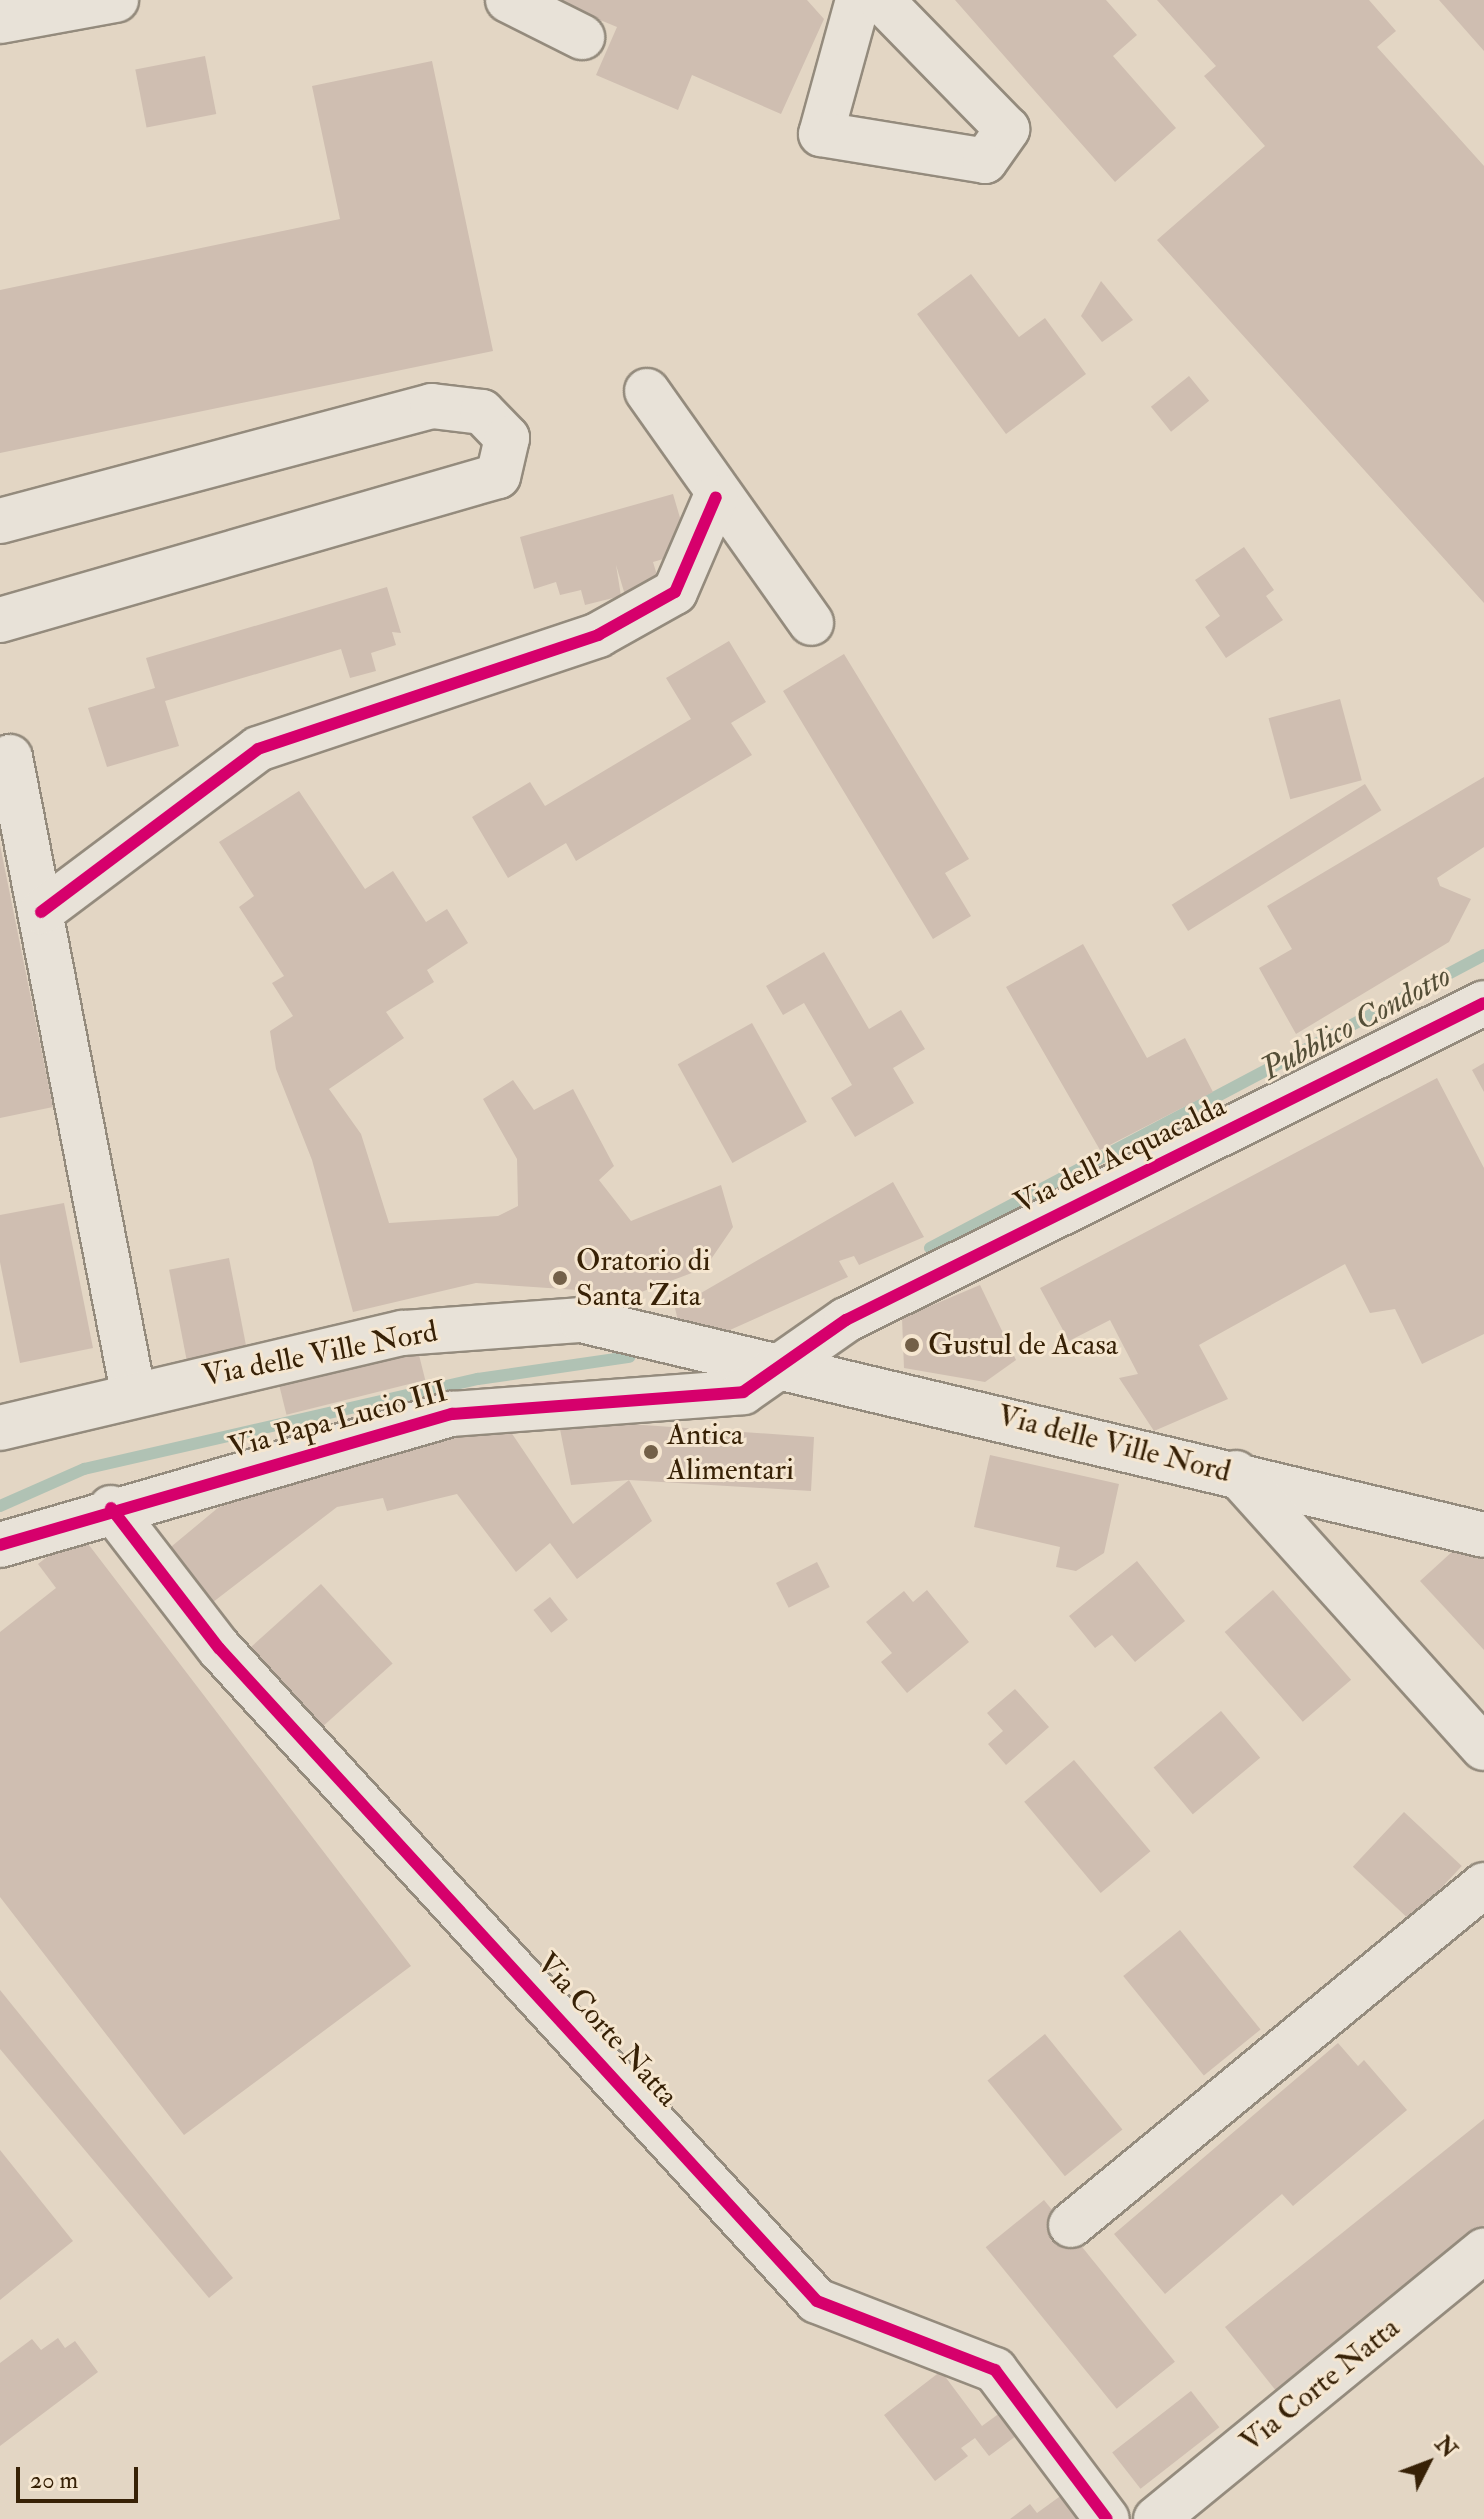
<!DOCTYPE html>
<style>
body{margin:0}
#map{position:relative;width:1484px;height:2519px;overflow:hidden;background:#e3d6c4;font-family:"IM FELL Double Pica",serif}
div>[style]{position:absolute}
.stream>*{height:12px;margin:-6px;padding:0 6px;transform-origin:6px;border-radius:6px;background:#b0c2b4}
.building>*{inset:0;background:#cfbeb1;transform-origin:0 0}
.roads{filter:drop-shadow(2px 0 #948b7d) drop-shadow(-2px 0 #948b7d) drop-shadow(0 2px #948b7d) drop-shadow(0 -2px #948b7d)}
.minor>*{height:44px;margin:-22px;padding:0 22px;transform-origin:22px;border-radius:22px;background:#e8e2d8}
.cycleway>*{height:12px;margin:-6px;padding:0 6px;transform-origin:6px;border-radius:6px;background:#d6006c}
.dots>*{width:22px;height:22px;translate:-50% -50%;box-sizing:border-box;border:4px solid #f5e6d0;border-radius:50%}
span{translate:-50% -50%;white-space:nowrap;text-align:center;line-height:1.15;-webkit-text-stroke:6px #f5e6d0;paint-order:stroke}
.street-label{font-size:30px;color:#372106}
.poi-label{font-size:30px;color:#372106}
.left{translate:0 -50%;text-align:left}
.water-label{font-size:32px;color:#554f38;font-style:italic}
.north{position:absolute;left:1388px;top:2423px;width:80px;height:80px;-webkit-text-stroke:6px #f5e6d0;paint-order:stroke;rotate:48deg;font-size:22px;font-weight:700;line-height:32px;text-align:center;color:#372106}
.north::after{content:'';display:block;margin:auto;width:28px;height:36px;background:#372106;clip-path:polygon(50% 0,100% 100%,50% 72%,0 100%)}
.scale{position:absolute;left:16px;top:2467px;width:122px;height:36px;box-sizing:border-box;border:4px solid #372106;border-top:0;padding-left:10px;font-size:24px;line-height:28px;white-space:nowrap;color:#372106;-webkit-text-stroke:6px #f5e6d0;paint-order:stroke}
</style>
<div id="map">
<div class="stream">
<div style="left:930px;top:1248px;width:627px;rotate:-27.87deg"></div>
<div style="left:0;top:1506px;width:92px;rotate:-23.8deg"></div>
<div style="left:84px;top:1469px;width:404px;rotate:-12.9deg"></div>
<div style="left:478px;top:1379px;width:153px;rotate:-8.3deg"></div>
</div>
<div class="building">
<div style="clip-path:polygon(552px 0,807px 0,824px 19px,781px 114px,692px 75px,678px 110px,596px 75px,617px 27px)"></div>
<div style="clip-path:polygon(955px 0,1106px 0,1137px 35px,1113px 56px,1176px 128px,1115px 182px)"></div>
<div style="clip-path:polygon(1157px 0,1369px 0,1396px 31px,1377px 47px,1484px 166px,1484px 603px,1157px 240px,1265px 146px,1204px 76px,1216px 66px)"></div>
<div style="clip-path:polygon(1439px 0,1484px 0,1484px 51px)"></div>
<div style="left:205px;top:56px;width:59px;height:71px;rotate:79deg"></div>
<div style="clip-path:polygon(432px 61px,493px 351px,0 453px,0 290px,340px 219px,312px 86px)"></div>
<div style="clip-path:polygon(971px 274px,1019px 337px,1045px 318px,1086px 374px,1006px 434px,917px 314px)"></div>
<div style="clip-path:polygon(1101px 281px,1133px 320px,1102px 342px,1081px 316px)"></div>
<div style="left:1189px;top:376px;width:32px;height:49px;rotate:51deg"></div>
<div style="clip-path:polygon(673px 494px,686px 538px,677px 555px,653px 562px,660px 585px,625px 595px,616px 565px,621px 596px,585px 605px,581px 590px,560px 595px,556px 582px,534px 589px,520px 537px)"></div>
<div style="clip-path:polygon(1244px 547px,1274px 590px,1266px 596px,1283px 620px,1226px 658px,1205px 627px,1220px 616px,1195px 580px)"></div>
<div style="clip-path:polygon(387px 587px,401px 633px,392px 632px,396px 645px,371px 653px,376px 671px,350px 678px,341px 649px,165px 701px,179px 746px,107px 767px,88px 708px,155px 688px,146px 658px)"></div>
<div style="clip-path:polygon(729px 641px,766px 702px,731px 723px,752px 755px,576px 861px,566px 843px,508px 878px,472px 817px,530px 782px,545px 806px,691px 719px,666px 678px)"></div>
<div style="clip-path:polygon(844px 654px,969px 859px,945px 873px,971px 916px,933px 939px,783px 691px)"></div>
<div style="left:1340px;top:699px;width:84px;height:74px;rotate:75deg"></div>
<div style="clip-path:polygon(1484px 777px,1484px 847px,1437px 878px,1440px 886px,1471px 899px,1449px 942px,1296px 1034px,1259px 968px,1292px 949px,1267px 906px)"></div>
<div style="left:1365px;top:784px;width:31px;height:228px;rotate:58deg"></div>
<div style="clip-path:polygon(299px 791px,365px 889px,393px 871px,426px 922px,447px 909px,468px 943px,427px 970px,434px 982px,386px 1012px,404px 1038px,329px 1089px,361px 1134px,389px 1223px,498px 1216px,518px 1206px,517px 1159px,483px 1099px,513px 1080px,534px 1110px,573px 1089px,614px 1166px,599px 1180px,631px 1221px,721px 1185px,733px 1227px,705px 1268px,636px 1294px,476px 1283px,353px 1312px,312px 1160px,276px 1069px,270px 1031px,293px 1016px,272px 983px,284px 976px,239px 907px,254px 896px,219px 842px)"></div>
<div style="clip-path:polygon(0 845px,53px 1107px,0 1118px)"></div>
<div style="clip-path:polygon(1083px 944px,1147px 1058px,1185px 1038px,1213px 1092px,1100px 1150px,1006px 987px)"></div>
<div style="clip-path:polygon(824px 952px,869px 1029px,901px 1010px,925px 1049px,893px 1068px,914px 1103px,855px 1137px,831px 1098px,852px 1085px,804px 1003px,783px 1015px,766px 986px)"></div>
<div style="left:752px;top:1023px;width:113px;height:85px;rotate:61deg"></div>
<div style="clip-path:polygon(1484px 1063px,1484px 1092px,1472px 1070px)"></div>
<div style="clip-path:polygon(1437px 1078px,1484px 1168px,1484px 1334px,1422px 1364px,1395px 1309px,1370px 1313px,1345px 1264px,1199px 1345px,1228px 1399px,1154px 1431px,1119px 1378px,1138px 1374px,1110px 1320px,1069px 1341px,1040px 1288px)"></div>
<div style="clip-path:polygon(893px 1182px,924px 1237px,859px 1265px,854px 1256px,839px 1261px,848px 1277px,721px 1334px,678px 1321px,675px 1308px)"></div>
<div style="clip-path:polygon(64px 1203px,93px 1348px,20px 1363px,0 1262px,0 1215px)"></div>
<div style="left:229px;top:1258px;width:92px;height:61px;rotate:79deg"></div>
<div style="clip-path:polygon(980px 1285px,1016px 1360px,985px 1382px,904px 1368px,902px 1318px)"></div>
<div style="left:418px;top:1351px;width:30px;height:143px;rotate:76deg"></div>
<div style="clip-path:polygon(502px 1419px,573px 1524px,629px 1480px,652px 1521px,577px 1579px,550px 1543px,516px 1572px,457px 1494px,387px 1511px,383px 1498px,337px 1507px,204px 1609px,160px 1556px,219px 1507px)"></div>
<div style="clip-path:polygon(558px 1419px,814px 1437px,811px 1491px,629px 1480px,571px 1485px)"></div>
<div style="clip-path:polygon(990px 1455px,1119px 1484px,1104px 1553px,1076px 1571px,1056px 1567px,1060px 1547px,974px 1527px)"></div>
<div style="clip-path:polygon(79px 1532px,411px 1966px,184px 2135px,0 1897px,0 1632px,56px 1588px,38px 1564px)"></div>
<div style="clip-path:polygon(1465px 1540px,1484px 1560px,1484px 1650px,1420px 1581px)"></div>
<div style="clip-path:polygon(1137px 1561px,1185px 1621px,1135px 1662px,1112px 1635px,1095px 1648px,1069px 1616px)"></div>
<div style="left:817px;top:1562px;width:28px;height:46px;rotate:63deg"></div>
<div style="left:321px;top:1584px;width:107px;height:103px;rotate:48deg"></div>
<div style="clip-path:polygon(927px 1590px,969px 1642px,907px 1693px,881px 1662px,892px 1653px,866px 1622px,904px 1591px,913px 1602px)"></div>
<div style="left:1273px;top:1590px;width:119px;height:64px;rotate:49deg"></div>
<div style="left:550px;top:1597px;width:29px;height:21px;rotate:52deg"></div>
<div style="clip-path:polygon(1015px 1689px,1049px 1727px,1006px 1765px,988px 1744px,1003px 1731px,987px 1713px)"></div>
<div style="left:1221px;top:1711px;width:61px;height:88px;rotate:50deg"></div>
<div style="left:1074px;top:1760px;width:119px;height:65px;rotate:50deg"></div>
<div style="left:1404px;top:1812px;width:79px;height:75px;rotate:43deg"></div>
<div style="left:1180px;top:1930px;width:128px;height:73px;rotate:51deg"></div>
<div style="clip-path:polygon(0 1990px,233px 2278px,209px 2298px,0 2049px)"></div>
<div style="left:1045px;top:2034px;width:123px;height:74px;rotate:51deg"></div>
<div style="clip-path:polygon(1338px 2043px,1358px 2066px,1364px 2060px,1407px 2110px,1293px 2206px,1282px 2194px,1165px 2294px,1114px 2234px)"></div>
<div style="clip-path:polygon(1484px 2119px,1484px 2225px,1277px 2392px,1225px 2327px)"></div>
<div style="clip-path:polygon(0 2150px,73px 2241px,0 2300px)"></div>
<div style="left:1044px;top:2200px;width:208px;height:75px;rotate:51deg"></div>
<div style="clip-path:polygon(58px 2338px,65px 2348px,75px 2341px,98px 2372px,0 2446px,0 2363px,32px 2339px,41px 2350px)"></div>
<div style="clip-path:polygon(941px 2371px,982px 2426px,1004px 2410px,1020px 2433px,989px 2456px,975px 2438px,961px 2448px,968px 2456px,935px 2481px,884px 2415px)"></div>
<div style="left:1191px;top:2391px;width:46px;height:100px;rotate:52deg"></div>
<div style="clip-path:polygon(1066px 2492px,1086px 2519px,1010px 2519px,1030px 2504px,1037px 2513px)"></div>
</div>
<div class="roads">
<div class="minor">
<div style="left:508px;top:0;width:83px;rotate:26.6deg"></div>
<div style="left:858px;top:0;width:139px;rotate:105.4deg"></div>
<div style="left:821px;top:134px;width:166px;rotate:9.3deg"></div>
<div style="left:985px;top:161px;width:39px;rotate:-55deg"></div>
<div style="left:1007px;top:129px;width:180px;rotate:-134.3deg"></div>
<div style="left:0;top:21px;width:118px;rotate:-10.3deg"></div>
<div style="left:647px;top:391px;width:284px;rotate:54.7deg"></div>
<div style="left:0;top:521px;width:447px;rotate:-14.9deg"></div>
<div style="left:432px;top:406px;width:50px;rotate:6.8deg"></div>
<div style="left:482px;top:412px;width:36px;rotate:46deg"></div>
<div style="left:507px;top:438px;width:39px;rotate:103deg"></div>
<div style="left:498px;top:476px;width:518px;rotate:163.87deg"></div>
<div style="left:10px;top:757px;width:647px;rotate:79.04deg"></div>
<div style="left:41px;top:912px;width:271px;rotate:-36.9deg"></div>
<div style="left:258px;top:749px;width:359px;rotate:-18.5deg"></div>
<div style="left:598px;top:635px;width:88px;rotate:-29.2deg"></div>
<div style="left:675px;top:592px;width:103px;rotate:-66.7deg"></div>
<div style="left:0;top:1428px;width:414px;rotate:-13.3deg"></div>
<div style="left:403px;top:1333px;width:178px;rotate:-4.2deg"></div>
<div style="left:581px;top:1320px;width:928px;rotate:13.39deg"></div>
<div style="left:1236px;top:1473px;width:370px;rotate:48deg"></div>
<div style="left:111px;top:1508px;width:177px;rotate:52.4deg"></div>
<div style="left:219px;top:1648px;width:885px;rotate:47.52deg"></div>
<div style="left:817px;top:2301px;width:191px;rotate:21.2deg"></div>
<div style="left:995px;top:2370px;width:186px;rotate:53.1deg"></div>
<div style="left:0;top:1545px;width:471px;rotate:-16.2deg"></div>
<div style="left:452px;top:1414px;width:292px;rotate:-4.3deg"></div>
<div style="left:743px;top:1392px;width:126px;rotate:-35deg"></div>
<div style="left:846px;top:1320px;width:712px;rotate:-26.42deg"></div>
<div style="left:1071px;top:2225px;width:535px;rotate:-39.46deg"></div>
<div style="left:1156px;top:2519px;width:424px;rotate:-39.3deg"></div>
</div>
</div>
<div class="cycleway">
<div style="left:41px;top:912px;width:271px;rotate:-36.9deg"></div>
<div style="left:258px;top:749px;width:359px;rotate:-18.5deg"></div>
<div style="left:598px;top:635px;width:88px;rotate:-29.2deg"></div>
<div style="left:675px;top:592px;width:103px;rotate:-66.7deg"></div>
<div style="left:111px;top:1508px;width:177px;rotate:52.4deg"></div>
<div style="left:219px;top:1648px;width:885px;rotate:47.52deg"></div>
<div style="left:817px;top:2301px;width:191px;rotate:21.2deg"></div>
<div style="left:995px;top:2370px;width:186px;rotate:53.1deg"></div>
<div style="left:0;top:1545px;width:471px;rotate:-16.2deg"></div>
<div style="left:452px;top:1414px;width:292px;rotate:-4.3deg"></div>
<div style="left:743px;top:1392px;width:126px;rotate:-35deg"></div>
<div style="left:846px;top:1320px;width:712px;rotate:-26.42deg"></div>
</div>
<div class="dots">
<div style="left:560px;top:1278px;background:#736048"></div>
<div style="left:912px;top:1345px;background:#736048"></div>
<div style="left:651px;top:1452px;background:#736048"></div>
</div>
<div class="street-label">
<span style="left:1120px;top:1155px;rotate:-26deg">Via dell'Acquacalda</span>
<span style="left:320px;top:1354px;rotate:-11deg">Via delle Ville Nord</span>
<span style="left:338px;top:1420px;rotate:-15deg">Via Papa Lucio III</span>
<span style="left:1114px;top:1444px;rotate:14deg">Via delle Ville Nord</span>
<span style="left:607px;top:2030px;rotate:48deg">Via Corte Natta</span>
<span style="left:1320px;top:2385px;rotate:-39deg">Via Corte Natta</span>
</div>
<div class="poi-label">
<span class="left" style="left:576px;top:1278px">Oratorio di<br>Santa Zita</span>
<span class="left" style="left:928px;top:1345px">Gustul de Acasa</span>
<span class="left" style="left:667px;top:1452px">Antica<br>Alimentari</span>
</div>
<div class="water-label">
<span style="left:1356px;top:1023px;rotate:-28deg">Pubblico Condotto</span>
</div>
<div class="north">N</div>
<div class="scale">20 m</div>
</div>
